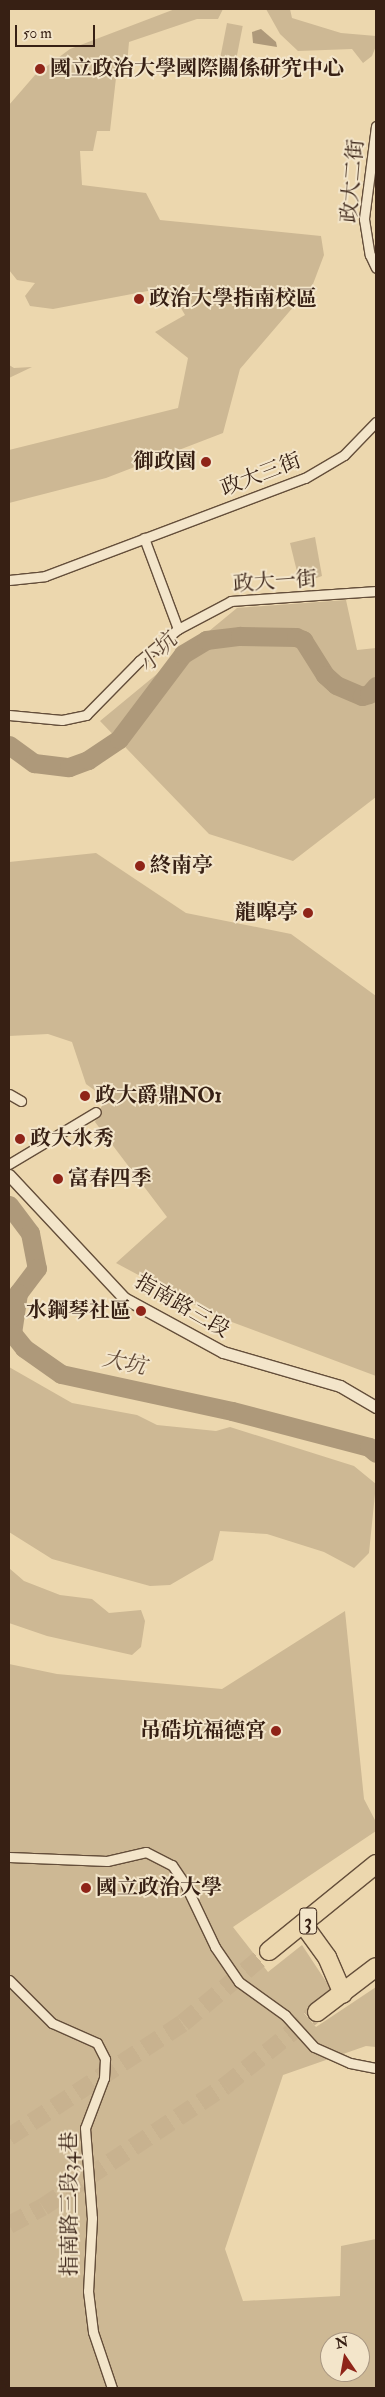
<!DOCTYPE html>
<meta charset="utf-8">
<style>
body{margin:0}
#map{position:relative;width:385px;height:2397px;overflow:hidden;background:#ecd7ae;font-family:"IM FELL Double Pica","Noto Serif TC",serif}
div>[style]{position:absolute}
.green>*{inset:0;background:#cdb894;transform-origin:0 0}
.water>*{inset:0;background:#ae997a}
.river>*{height:19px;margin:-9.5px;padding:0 9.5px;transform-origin:9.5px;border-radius:9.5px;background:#ae997a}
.motorway-tunnel>*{height:18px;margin-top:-9px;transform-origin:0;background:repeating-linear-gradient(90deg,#c8b28f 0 18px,transparent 0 27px)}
.roads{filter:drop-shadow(1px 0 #644e3a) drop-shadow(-1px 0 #644e3a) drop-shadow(0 1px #644e3a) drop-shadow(0 -1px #644e3a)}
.minor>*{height:9px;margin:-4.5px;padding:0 4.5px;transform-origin:4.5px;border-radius:4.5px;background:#f3e5ca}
.tertiary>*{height:11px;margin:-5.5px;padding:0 5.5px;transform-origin:5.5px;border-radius:5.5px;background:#f3e5ca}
.motorway>*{height:18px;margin:-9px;padding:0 9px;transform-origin:9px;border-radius:9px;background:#ecd7ae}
.dots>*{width:14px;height:14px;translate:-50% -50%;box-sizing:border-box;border:2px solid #f3e5ca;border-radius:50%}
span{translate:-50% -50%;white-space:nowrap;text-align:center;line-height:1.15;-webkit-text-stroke:4px #f3e5ca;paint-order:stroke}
.shield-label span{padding:1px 4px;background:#f3e5ca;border:1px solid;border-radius:4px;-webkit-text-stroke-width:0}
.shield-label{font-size:20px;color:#372014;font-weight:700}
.poi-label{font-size:21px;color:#372014;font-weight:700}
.left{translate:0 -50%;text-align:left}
.right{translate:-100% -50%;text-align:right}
.street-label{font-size:21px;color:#372014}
.water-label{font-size:22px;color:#614a38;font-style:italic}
.frame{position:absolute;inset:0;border:10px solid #372014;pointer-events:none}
.north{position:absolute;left:320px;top:2332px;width:50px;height:50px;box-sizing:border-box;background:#f3e5ca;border:1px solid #a89681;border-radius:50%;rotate:348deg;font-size:14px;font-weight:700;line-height:20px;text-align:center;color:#372014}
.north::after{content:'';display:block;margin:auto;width:18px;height:22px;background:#8f2418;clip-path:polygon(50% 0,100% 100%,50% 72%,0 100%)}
.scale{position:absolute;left:15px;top:25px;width:80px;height:22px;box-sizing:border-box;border:2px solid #372014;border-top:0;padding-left:6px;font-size:15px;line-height:18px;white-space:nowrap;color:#372014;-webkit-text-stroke:4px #f3e5ca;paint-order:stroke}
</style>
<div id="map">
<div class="green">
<div style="clip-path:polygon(175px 9px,223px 9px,218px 19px,197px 19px,129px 42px,127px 65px,117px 69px,110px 131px,97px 131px,93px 151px,80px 151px,82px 185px,146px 193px,160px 220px,321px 236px,324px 255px,313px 284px,240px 369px,223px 433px,106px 478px,9px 503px,9px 450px,178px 408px,188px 358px,155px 332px,185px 315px,174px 296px,159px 301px,153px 290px,53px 309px,30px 306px,25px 296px,35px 283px,17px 280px,9px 270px,9px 105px,35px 75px,70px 49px)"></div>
<div style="clip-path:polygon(266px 9px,290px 9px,292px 18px,341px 33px,376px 36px,376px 46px,372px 56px,363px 63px,352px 49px,298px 51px,280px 34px)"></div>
<div style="left:227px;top:23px;width:16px;height:39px;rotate:11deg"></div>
<div style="clip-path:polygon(9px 365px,14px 368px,32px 367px,9px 378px)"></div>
<div style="clip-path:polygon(315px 537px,322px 576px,300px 584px,290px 543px)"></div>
<div style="clip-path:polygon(346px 600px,357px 650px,376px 648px,376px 797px,293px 861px,209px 834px,100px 721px,237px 608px)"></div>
<div style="clip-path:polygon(96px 853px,186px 913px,291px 934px,376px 996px,376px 1376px,213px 1315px,116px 1263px,167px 1217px,95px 1122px,105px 1098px,86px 1084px,72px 1042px,48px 1034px,9px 1036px,9px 862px)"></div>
<div style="clip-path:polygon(9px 1367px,72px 1403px,137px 1415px,157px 1425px,216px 1431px,230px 1427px,354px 1466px,376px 1484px,369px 1553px,354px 1568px,324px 1552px,267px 1534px,220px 1531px,213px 1560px,170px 1585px,150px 1586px,52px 1559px,9px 1532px)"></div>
<div style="clip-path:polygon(9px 1568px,24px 1581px,60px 1595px,92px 1599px,109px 1613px,141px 1610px,145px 1621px,141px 1647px,132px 1655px,47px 1636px,9px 1623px)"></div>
<div style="clip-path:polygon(evenodd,345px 1611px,364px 1799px,376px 1822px,376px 1831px,233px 1927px,268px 1972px,302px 1945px,331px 1989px,304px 2013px,316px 2027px,376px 1987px,376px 2047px,366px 2046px,283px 2075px,225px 2249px,243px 2301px,340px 2296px,341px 2246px,376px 2239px,376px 2388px,9px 2388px,9px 1664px,57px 1674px,222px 1689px,345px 1611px,330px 2342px,360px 2342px,360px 2372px,330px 2372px,330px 2342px)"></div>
</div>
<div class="water">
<div style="clip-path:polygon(261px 29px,276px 42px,277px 47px,253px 43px,252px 32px)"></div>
</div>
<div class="river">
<div style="left:9px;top:745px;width:31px;rotate:36deg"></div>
<div style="left:34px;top:763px;width:35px;rotate:7deg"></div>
<div style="left:69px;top:767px;width:20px;rotate:-20deg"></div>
<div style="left:88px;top:760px;width:37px;rotate:-34deg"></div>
<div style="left:119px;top:739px;width:106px;rotate:-53deg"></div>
<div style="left:183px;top:654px;width:27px;rotate:-31deg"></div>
<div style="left:206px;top:640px;width:34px;rotate:-7deg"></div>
<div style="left:240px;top:636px;width:56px;rotate:1deg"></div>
<div style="left:296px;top:637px;width:8px;rotate:23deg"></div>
<div style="left:303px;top:640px;width:41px;rotate:57.8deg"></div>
<div style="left:325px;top:675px;width:15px;rotate:42deg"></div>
<div style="left:336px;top:685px;width:28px;rotate:23deg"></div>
<div style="left:362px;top:696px;width:7px;rotate:-16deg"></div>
<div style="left:369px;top:694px;width:11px;rotate:-49deg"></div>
<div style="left:9px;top:1205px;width:35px;rotate:53deg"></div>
<div style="left:30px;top:1233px;width:36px;rotate:79deg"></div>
<div style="left:37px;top:1268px;width:31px;rotate:127deg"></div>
<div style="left:18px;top:1293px;width:40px;rotate:98.5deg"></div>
<div style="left:12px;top:1333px;width:19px;rotate:51deg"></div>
<div style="left:24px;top:1348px;width:45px;rotate:35.1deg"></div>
<div style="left:61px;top:1374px;width:175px;rotate:12.2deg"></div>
<div style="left:232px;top:1411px;width:142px;rotate:14.7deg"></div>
<div style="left:369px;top:1447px;width:9px;rotate:41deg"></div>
</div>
<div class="motorway-tunnel">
<div style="left:9px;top:2137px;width:208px;rotate:-33.2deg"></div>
<div style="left:183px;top:2023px;width:112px;rotate:-39.9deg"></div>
<div style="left:9px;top:2225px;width:38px;rotate:-28deg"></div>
<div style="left:43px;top:2207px;width:219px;rotate:-33.6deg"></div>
<div style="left:225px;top:2086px;width:118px;rotate:-38.8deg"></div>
</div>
<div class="roads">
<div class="minor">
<div style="left:376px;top:126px;width:94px;rotate:97.4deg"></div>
<div style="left:364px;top:219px;width:36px;rotate:81deg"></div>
<div style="left:370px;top:255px;width:14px;rotate:65deg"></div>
<div style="left:144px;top:538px;width:97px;rotate:69.5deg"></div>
<div style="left:9px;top:580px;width:36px;rotate:-6deg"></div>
<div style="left:45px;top:576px;width:278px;rotate:-20.7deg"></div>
<div style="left:305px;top:478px;width:45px;rotate:-30.5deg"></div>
<div style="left:344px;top:455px;width:46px;rotate:-45.9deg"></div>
<div style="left:9px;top:715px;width:53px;rotate:5.4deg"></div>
<div style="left:62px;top:720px;width:25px;rotate:-12deg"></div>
<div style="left:86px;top:715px;width:76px;rotate:-45.5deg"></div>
<div style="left:139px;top:661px;width:50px;rotate:-39.4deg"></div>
<div style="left:178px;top:629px;width:60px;rotate:-27.8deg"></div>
<div style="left:231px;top:601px;width:145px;rotate:-3.9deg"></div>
<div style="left:9px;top:1094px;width:14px;rotate:30deg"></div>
<div style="left:9px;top:1164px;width:101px;rotate:-30.9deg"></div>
<div style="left:9px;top:1857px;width:98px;rotate:2.3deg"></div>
<div style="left:107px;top:1861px;width:40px;rotate:-13deg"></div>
<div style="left:146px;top:1852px;width:29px;rotate:27deg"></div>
<div style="left:172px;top:1865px;width:23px;rotate:56deg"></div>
<div style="left:185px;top:1884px;width:70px;rotate:64.5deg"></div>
<div style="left:215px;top:1947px;width:42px;rotate:55.6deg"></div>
<div style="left:239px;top:1982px;width:57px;rotate:35.7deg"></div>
<div style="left:285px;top:2015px;width:43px;rotate:47.8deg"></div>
<div style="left:314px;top:2047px;width:39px;rotate:24deg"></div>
<div style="left:350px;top:2063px;width:26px;rotate:11deg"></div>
<div style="left:9px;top:1980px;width:61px;rotate:45deg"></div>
<div style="left:52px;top:2023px;width:49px;rotate:24deg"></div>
<div style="left:97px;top:2043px;width:18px;rotate:63deg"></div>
<div style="left:105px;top:2059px;width:19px;rotate:93deg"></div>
<div style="left:104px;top:2078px;width:53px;rotate:110.8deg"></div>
<div style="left:85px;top:2128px;width:90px;rotate:85.6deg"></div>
<div style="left:92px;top:2218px;width:73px;rotate:93.1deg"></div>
<div style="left:88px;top:2291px;width:41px;rotate:83deg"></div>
<div style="left:93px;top:2332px;width:59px;rotate:71.3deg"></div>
</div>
<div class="tertiary">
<div style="left:9px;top:1175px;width:168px;rotate:46.9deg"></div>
<div style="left:124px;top:1298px;width:113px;rotate:28.6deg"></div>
<div style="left:223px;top:1352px;width:122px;rotate:16.2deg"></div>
<div style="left:340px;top:1386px;width:42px;rotate:30.3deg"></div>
</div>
<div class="motorway">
<div style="left:303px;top:1924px;width:41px;rotate:54deg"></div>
<div style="left:327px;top:1957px;width:40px;rotate:66.6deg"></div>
<div style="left:269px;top:1951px;width:138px;rotate:-39.1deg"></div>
<div style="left:317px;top:2012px;width:74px;rotate:-37.3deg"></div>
</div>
</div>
<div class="dots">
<div style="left:40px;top:69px;background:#8f2418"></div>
<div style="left:139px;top:299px;background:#8f2418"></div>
<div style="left:206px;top:462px;background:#8f2418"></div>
<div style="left:140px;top:866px;background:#8f2418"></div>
<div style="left:308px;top:913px;background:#8f2418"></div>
<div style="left:85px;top:1096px;background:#8f2418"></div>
<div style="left:20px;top:1139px;background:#8f2418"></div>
<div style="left:58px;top:1179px;background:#8f2418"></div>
<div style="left:141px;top:1311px;background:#8f2418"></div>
<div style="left:276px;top:1731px;background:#8f2418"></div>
<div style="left:86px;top:1888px;background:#8f2418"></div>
</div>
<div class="shield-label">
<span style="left:308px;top:1921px">3</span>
</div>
<div class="poi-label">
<span class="left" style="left:50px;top:69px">國立政治大學國際關係研究中心</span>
<span class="left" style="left:149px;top:299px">政治大學指南校區</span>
<span class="right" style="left:196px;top:462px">御政園</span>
<span class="left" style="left:150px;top:866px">終南亭</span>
<span class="right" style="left:298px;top:913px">龍嗥亭</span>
<span class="left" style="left:95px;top:1096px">政大爵鼎NO1</span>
<span class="left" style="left:30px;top:1139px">政大水秀</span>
<span class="left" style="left:68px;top:1179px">富春四季</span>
<span class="right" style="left:131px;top:1311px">水鋼琴社區</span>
<span class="right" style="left:266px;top:1731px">吊硞坑福德宮</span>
<span class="left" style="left:96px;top:1888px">國立政治大學</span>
</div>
<div class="street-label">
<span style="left:353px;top:181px;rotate:-85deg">政大二街</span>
<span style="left:261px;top:475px;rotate:-21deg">政大三街</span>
<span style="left:275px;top:582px;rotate:-4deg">政大一街</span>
<span style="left:182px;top:1306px;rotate:30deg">指南路三段</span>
<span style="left:70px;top:2204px;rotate:-90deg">指南路三段34巷</span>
</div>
<div class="water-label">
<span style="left:158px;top:653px;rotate:-47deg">小坑</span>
<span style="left:124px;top:1363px;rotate:12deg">大坑</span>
</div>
<div class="frame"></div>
<div class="north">N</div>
<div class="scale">50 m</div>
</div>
